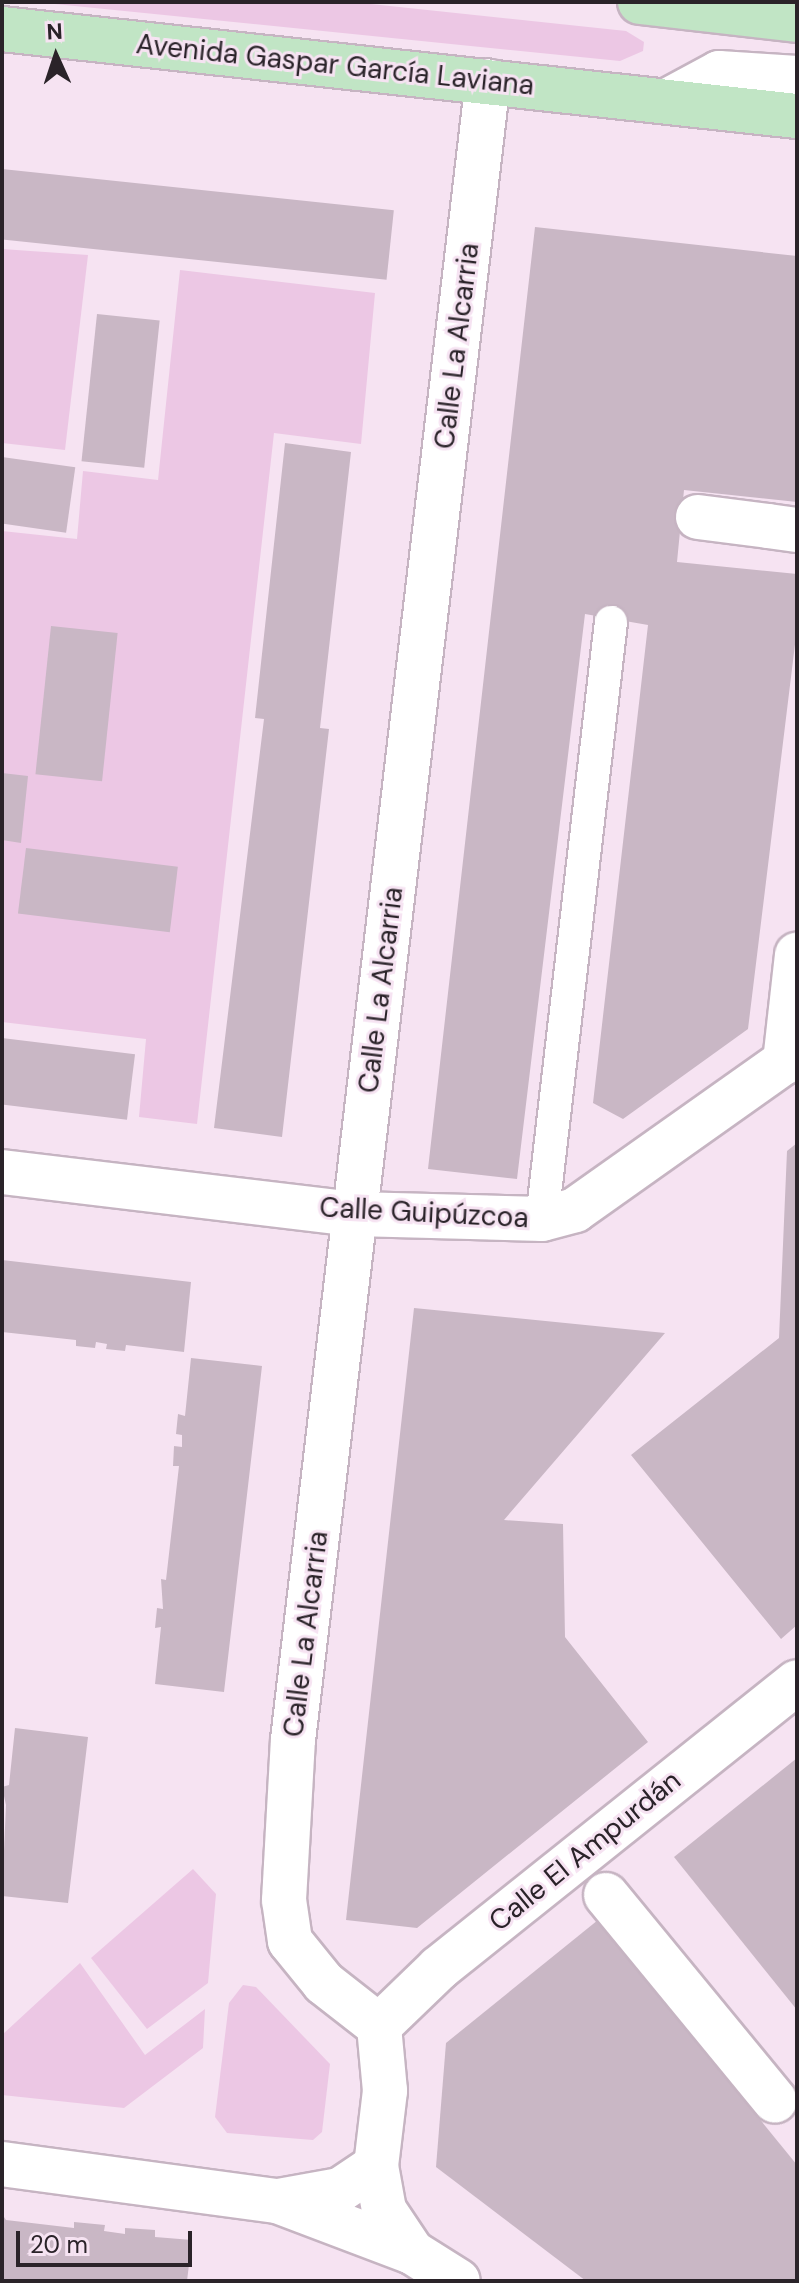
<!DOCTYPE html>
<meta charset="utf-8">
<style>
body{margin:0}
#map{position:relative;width:799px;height:2283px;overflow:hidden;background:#f6e3f2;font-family:"DM Sans",sans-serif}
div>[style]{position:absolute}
.green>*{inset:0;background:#ecc7e4}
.building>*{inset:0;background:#c9b7c5;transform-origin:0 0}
.roads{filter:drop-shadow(2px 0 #c6b4c2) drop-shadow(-2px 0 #c6b4c2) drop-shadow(0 2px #c6b4c2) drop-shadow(0 -2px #c6b4c2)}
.service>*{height:32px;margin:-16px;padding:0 16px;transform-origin:16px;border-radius:16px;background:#fff}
.pedestrian>*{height:44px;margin:-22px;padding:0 22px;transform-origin:22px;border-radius:22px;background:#fff}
.minor>*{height:44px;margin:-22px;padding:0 22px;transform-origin:22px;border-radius:22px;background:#fff}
.primary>*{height:44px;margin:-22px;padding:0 22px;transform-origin:22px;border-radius:22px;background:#c1e5c5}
span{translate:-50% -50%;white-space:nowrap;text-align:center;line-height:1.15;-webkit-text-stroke:6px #f6e3f2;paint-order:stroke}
.street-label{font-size:28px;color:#2a2329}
.frame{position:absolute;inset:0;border:4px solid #2a2329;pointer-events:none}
.north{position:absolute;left:16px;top:16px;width:80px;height:80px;-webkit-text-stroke:6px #f6e3f2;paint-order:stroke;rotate:357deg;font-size:22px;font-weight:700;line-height:32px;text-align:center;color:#2a2329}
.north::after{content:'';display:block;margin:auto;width:28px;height:36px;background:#2a2329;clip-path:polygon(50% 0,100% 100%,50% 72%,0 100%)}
.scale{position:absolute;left:16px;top:2231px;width:176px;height:36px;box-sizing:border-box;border:4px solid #2a2329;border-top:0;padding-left:10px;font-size:24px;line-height:28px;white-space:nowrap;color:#2a2329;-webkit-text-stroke:6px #f6e3f2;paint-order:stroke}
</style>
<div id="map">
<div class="green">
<div style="clip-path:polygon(35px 2px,352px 2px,626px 31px,644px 42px,643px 51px,620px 61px)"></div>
<div style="clip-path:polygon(2px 249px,88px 255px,65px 450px,2px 443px)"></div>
<div style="clip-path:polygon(180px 270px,375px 293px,361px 444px,274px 433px,197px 1124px,139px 1117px,146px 1039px,2px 1022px,2px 531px,77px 539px,83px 471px,158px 480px)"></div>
<div style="clip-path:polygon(193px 1869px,216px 1894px,208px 1983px,147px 2029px,91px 1958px)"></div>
<div style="clip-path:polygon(80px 1963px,145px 2055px,205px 2009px,203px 2048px,124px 2108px,2px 2095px,2px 2035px)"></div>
<div style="clip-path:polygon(243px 1985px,256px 1987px,330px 2064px,322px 2132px,313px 2140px,227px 2133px,215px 2117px,229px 2003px)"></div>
</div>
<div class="building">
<div style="left:2px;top:169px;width:394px;height:70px;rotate:6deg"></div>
<div style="clip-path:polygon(535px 227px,797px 256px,797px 502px,684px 490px,677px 562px,797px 574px,797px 628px,748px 1029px,623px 1119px,593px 1103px,648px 625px,585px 614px,517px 1179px,428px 1169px)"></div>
<div style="left:97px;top:314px;width:63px;height:148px;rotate:6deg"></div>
<div style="clip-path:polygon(285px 443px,351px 452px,320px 728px,329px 729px,282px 1137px,214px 1128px,264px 719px,255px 718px)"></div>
<div style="left:2px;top:457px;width:74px;height:66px;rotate:8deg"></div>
<div style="left:51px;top:626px;width:67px;height:149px;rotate:6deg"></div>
<div style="clip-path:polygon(2px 773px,28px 776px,21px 843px,2px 840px)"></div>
<div style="left:26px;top:848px;width:153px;height:66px;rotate:7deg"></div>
<div style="left:2px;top:1038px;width:134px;height:66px;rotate:7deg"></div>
<div style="clip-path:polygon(797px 1143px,797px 1625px,781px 1639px,631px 1455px,779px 1338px,787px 1151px)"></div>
<div style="clip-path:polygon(2px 1260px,191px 1282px,184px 1352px,126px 1345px,125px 1351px,106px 1349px,107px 1344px,96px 1342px,95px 1348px,76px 1346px,76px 1340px,2px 1332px)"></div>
<div style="clip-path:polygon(414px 1308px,665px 1333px,504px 1520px,563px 1524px,565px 1637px,648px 1742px,417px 1928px,346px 1920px)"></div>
<div style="clip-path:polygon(191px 1358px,262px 1366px,224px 1692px,155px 1684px,161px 1627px,155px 1628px,157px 1608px,163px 1609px,161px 1579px,166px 1580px,179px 1466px,173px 1466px,174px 1446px,182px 1447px,182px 1435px,176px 1434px,178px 1414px,185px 1416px)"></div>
<div style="clip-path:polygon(15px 1728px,88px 1737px,68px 1903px,2px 1896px,6px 1805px,2px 1787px,9px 1785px)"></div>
<div style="clip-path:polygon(797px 1758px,797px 2010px,674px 1857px)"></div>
<div style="clip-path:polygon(598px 1920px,797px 2165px,797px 2281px,586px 2281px,436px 2167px,446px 2043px)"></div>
<div style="clip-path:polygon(2px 2214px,6px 2220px,74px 2228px,74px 2222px,105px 2225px,104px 2231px,125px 2234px,125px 2228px,155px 2230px,155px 2237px,192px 2240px,187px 2281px,2px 2281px)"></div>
</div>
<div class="roads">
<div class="service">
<div style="left:542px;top:1219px;width:601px;rotate:-83.41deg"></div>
</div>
<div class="pedestrian">
<div style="left:698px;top:517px;width:71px;rotate:7.3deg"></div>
<div style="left:606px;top:1895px;width:266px;rotate:50.6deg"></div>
</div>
<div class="minor">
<div style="left:667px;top:101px;width:59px;rotate:-28.3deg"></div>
<div style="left:719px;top:73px;width:78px;rotate:3.7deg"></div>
<div style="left:768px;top:526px;width:29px;rotate:8deg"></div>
<div style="left:785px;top:1062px;width:108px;rotate:-83.6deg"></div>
<div style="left:2px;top:1172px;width:355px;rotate:6.8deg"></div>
<div style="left:355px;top:1214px;width:187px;rotate:1.5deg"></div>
<div style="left:542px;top:1219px;width:34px;rotate:-15deg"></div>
<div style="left:575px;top:1210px;width:272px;rotate:-35.3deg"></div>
<div style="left:379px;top:2026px;width:83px;rotate:-44deg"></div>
<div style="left:439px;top:1968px;width:458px;rotate:-38.6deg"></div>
<div style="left:2px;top:2164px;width:277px;rotate:7.7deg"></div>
<div style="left:277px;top:2201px;width:144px;rotate:20.7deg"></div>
<div style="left:412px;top:2252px;width:54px;rotate:32.2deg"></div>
<div style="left:279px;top:2201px;width:62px;rotate:-10.2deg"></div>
<div style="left:340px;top:2190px;width:43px;rotate:-33.7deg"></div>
<div style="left:412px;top:2252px;width:50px;rotate:-123.7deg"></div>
<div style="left:384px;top:2210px;width:45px;rotate:-100.3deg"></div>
<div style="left:376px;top:2166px;width:76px;rotate:-83.2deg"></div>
<div style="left:385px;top:2091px;width:65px;rotate:-95.3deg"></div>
<div style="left:379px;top:2026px;width:70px;rotate:-142deg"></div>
<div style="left:324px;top:1983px;width:54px;rotate:-129deg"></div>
<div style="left:290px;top:1941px;width:41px;rotate:-98.3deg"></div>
<div style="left:284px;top:1900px;width:160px;rotate:-86.8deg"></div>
<div style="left:293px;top:1740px;width:1670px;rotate:-83.3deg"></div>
</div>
<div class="primary">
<div style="left:640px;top:2px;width:158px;rotate:6.5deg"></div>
<div style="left:2px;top:29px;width:800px;rotate:6.25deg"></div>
</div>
</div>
<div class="street-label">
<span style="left:335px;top:65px;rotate:6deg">Avenida Gaspar García Laviana</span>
<span style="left:457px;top:346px;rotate:-83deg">Calle La Alcarria</span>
<span style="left:381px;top:990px;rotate:-83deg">Calle La Alcarria</span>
<span style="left:424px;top:1213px;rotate:3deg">Calle Guipúzcoa</span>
<span style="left:306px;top:1634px;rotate:-83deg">Calle La Alcarria</span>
<span style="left:585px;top:1851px;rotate:-39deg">Calle El Ampurdán</span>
</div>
<div class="frame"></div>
<div class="north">N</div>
<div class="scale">20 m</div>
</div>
